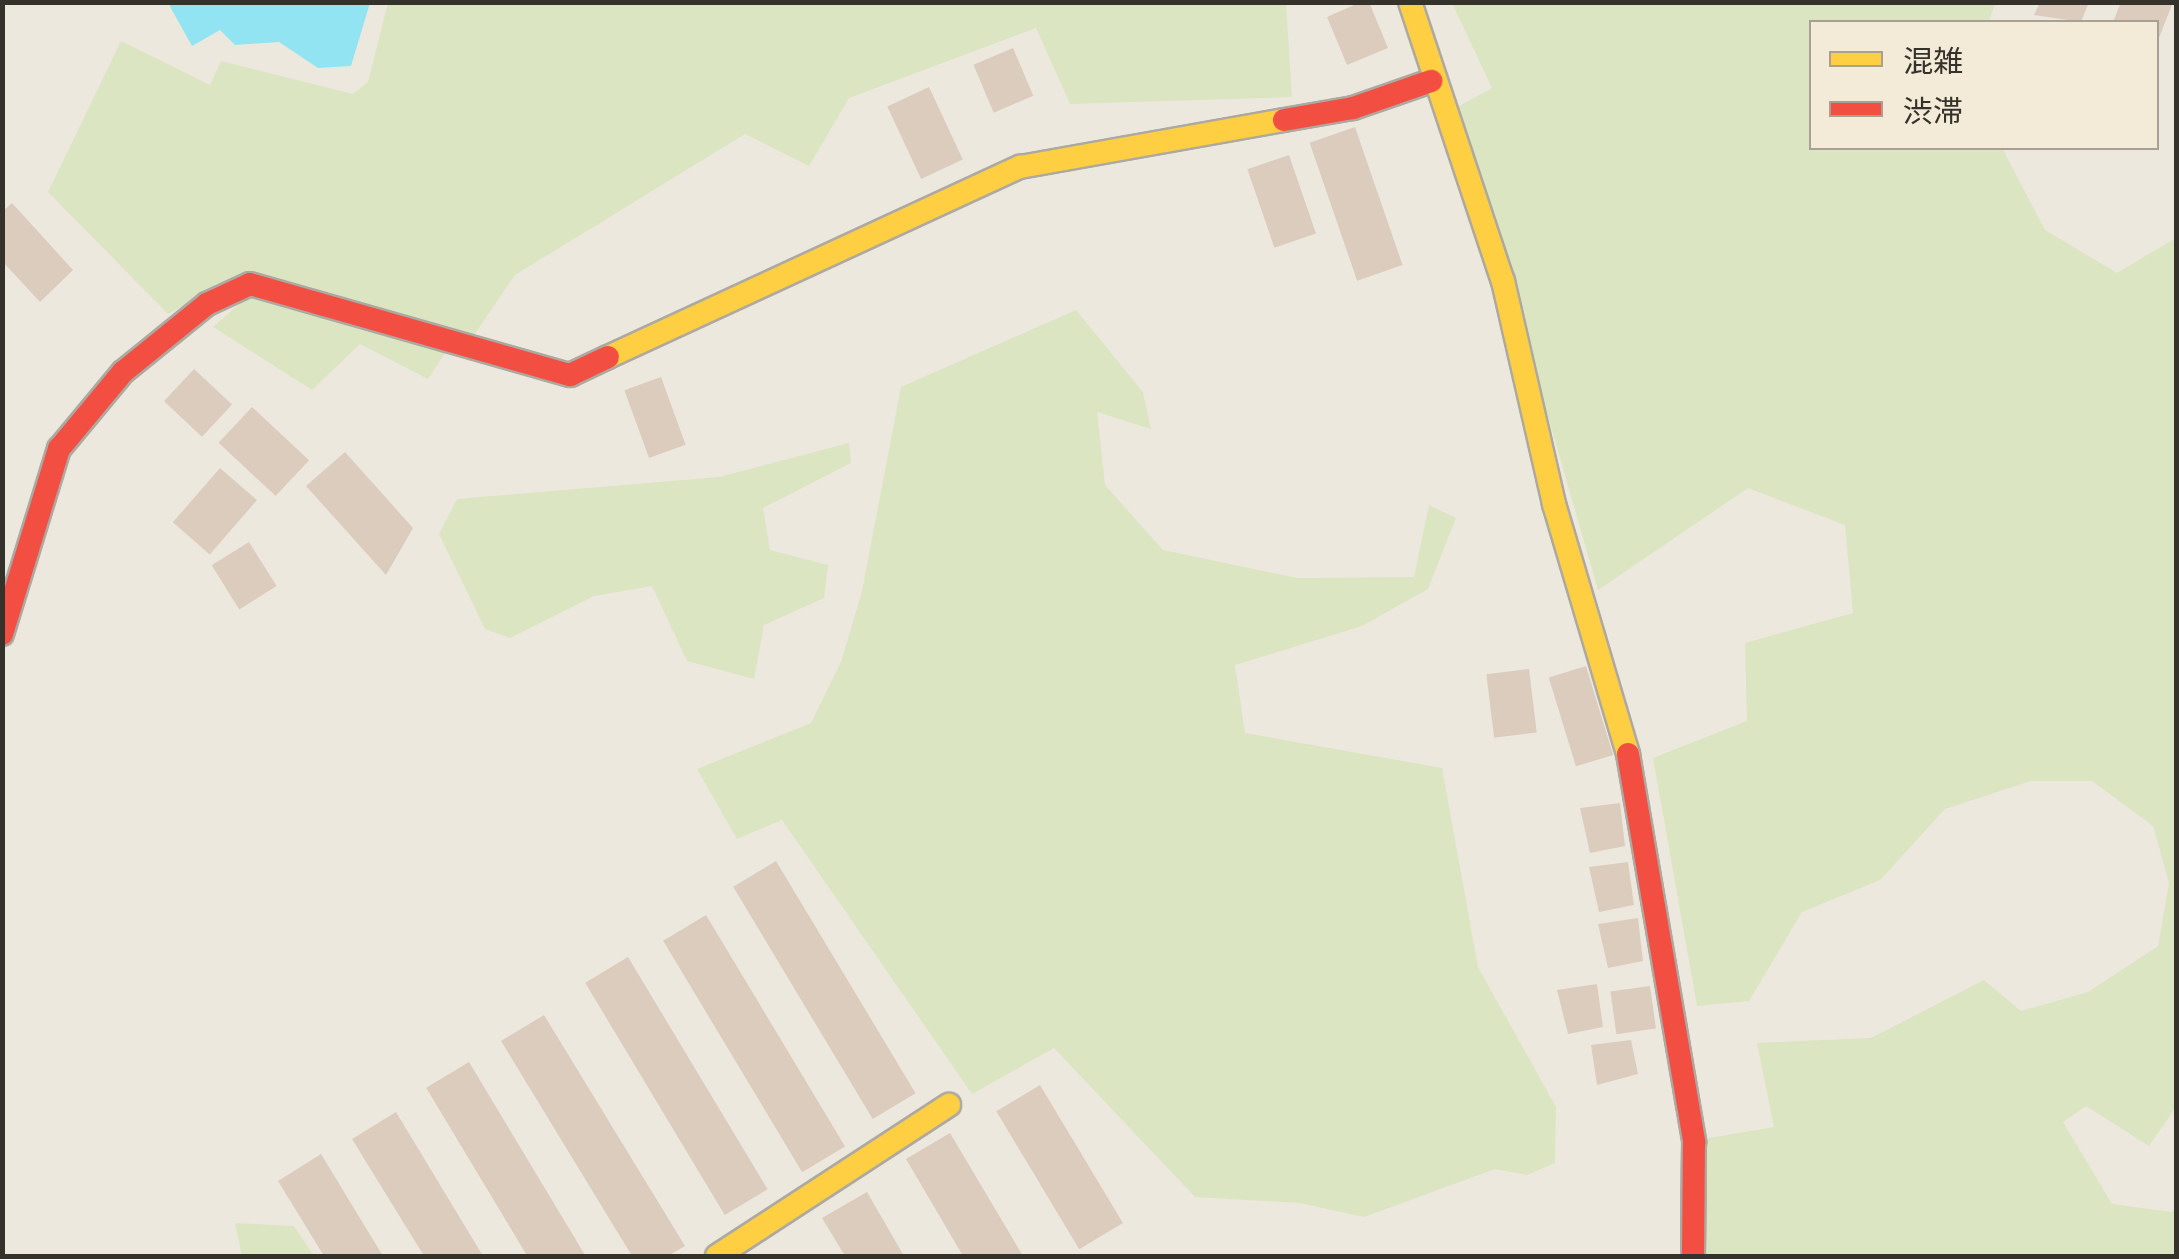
<!DOCTYPE html>
<meta charset="utf-8">
<style>
body{margin:0}
#map{position:relative;width:2179px;height:1259px;overflow:hidden;background:#ede8de;font-family:"Source Serif 4","Noto Sans JP",serif}
div>[style]{position:absolute}
.green>*{inset:0;background:#dbe5c2}
.water>*{inset:0;background:#93e4f3}
.building>*{inset:0;background:#dcccbe;transform-origin:0 0}
.roads{filter:drop-shadow(2px 0 #ada9a1) drop-shadow(-2px 0 #ada9a1) drop-shadow(0 2px #ada9a1) drop-shadow(0 -2px #ada9a1)}
.slow>*{height:22px;margin:-11px;padding:0 11px;transform-origin:11px;border-radius:11px;background:#ffcf43}
.jam>*{height:22px;margin:-11px;padding:0 11px;transform-origin:11px;border-radius:11px;background:#f24e42}
span{translate:-50% -50%;white-space:nowrap;text-align:center;line-height:1.15;-webkit-text-stroke:10px #f3ead8;paint-order:stroke}
.frame{position:absolute;inset:0;border:5px solid #35322b;pointer-events:none}
.legend{position:absolute;left:1809px;top:20px;width:350px;height:130px;box-sizing:border-box;background:#f3ead8;border:2px solid #a7a093;margin:0;padding:12px 18px;list-style:none;font-size:30px;color:#35322b}
.legend li{display:flex;align-items:center;gap:20px;height:50px}
.legend b{width:50px;border:2px solid #a7a093}
</style>
<div id="map">
<div class="green">
<div style="clip-path:polygon(388px 3px,1286px 3px,1292px 97px,1070px 104px,1036px 28px,849px 98px,809px 166px,745px 134px,515px 275px,472px 338px,247px 271px,168px 314px,48px 192px,121px 41px,210px 85px,221px 61px,353px 94px,368px 82px)"></div>
<div style="clip-path:polygon(1452px 3px,1995px 3px,1989px 22px,1812px 22px,1812px 148px,2002px 148px,2045px 230px,2117px 273px,2176px 238px,2176px 1107px,2149px 1146px,2086px 1106px,2063px 1122px,2112px 1204px,2172px 1212px,2176px 1205px,2176px 1256px,1706px 1256px,1703px 1139px,1774px 1127px,1757px 1043px,1871px 1038px,1984px 980px,2021px 1011px,2088px 992px,2158px 946px,2169px 883px,2153px 826px,2092px 781px,2031px 781px,1945px 809px,1880px 880px,1802px 912px,1749px 1001px,1697px 1006px,1653px 758px,1747px 721px,1745px 643px,1853px 613px,1845px 525px,1748px 488px,1598px 590px,1459px 106px,1492px 88px)"></div>
<div style="clip-path:polygon(253px 292px,447px 350px,428px 379px,360px 344px,312px 390px,213px 327px)"></div>
<div style="clip-path:polygon(1076px 310px,1143px 392px,1151px 429px,1097px 412px,1105px 485px,1163px 550px,1297px 578px,1414px 577px,1429px 505px,1456px 518px,1428px 589px,1362px 626px,1235px 665px,1245px 733px,1442px 768px,1478px 967px,1556px 1107px,1555px 1163px,1527px 1175px,1495px 1169px,1364px 1217px,1300px 1203px,1195px 1197px,1054px 1048px,972px 1094px,782px 820px,737px 839px,697px 769px,811px 723px,841px 662px,862px 591px,901px 387px)"></div>
<div style="clip-path:polygon(849px 443px,851px 463px,763px 508px,770px 550px,828px 565px,824px 598px,764px 625px,754px 679px,687px 661px,652px 586px,594px 596px,510px 638px,485px 629px,439px 534px,457px 499px,719px 477px)"></div>
<div style="clip-path:polygon(235px 1223px,294px 1226px,314px 1256px,242px 1256px)"></div>
</div>
<div class="water">
<div style="clip-path:polygon(168px 3px,370px 3px,351px 66px,318px 68px,279px 42px,235px 45px,220px 30px,192px 46px)"></div>
</div>
<div class="building">
<div style="clip-path:polygon(1361px 2px,1369px 2px,1388px 48px,1347px 65px,1327px 17px)"></div>
<div style="clip-path:polygon(2040px 2px,2089px 2px,2081px 22px,2034px 15px)"></div>
<div style="clip-path:polygon(2121px 2px,2173px 2px,2157px 43px,2156px 22px,2113px 22px)"></div>
<div style="left:1013px;top:48px;width:52px;height:43px;rotate:67deg"></div>
<div style="left:929px;top:87px;width:80px;height:46px;rotate:65deg"></div>
<div style="left:1355px;top:127px;width:146px;height:48px;rotate:71deg"></div>
<div style="left:1289px;top:155px;width:83px;height:44px;rotate:71deg"></div>
<div style="clip-path:polygon(12px 203px,73px 270px,40px 302px,2px 261px,2px 212px)"></div>
<div style="left:194px;top:369px;width:52px;height:44px;rotate:43deg"></div>
<div style="left:661px;top:377px;width:72px;height:39px;rotate:70deg"></div>
<div style="left:252px;top:407px;width:78px;height:49px;rotate:43deg"></div>
<div style="clip-path:polygon(345px 452px,413px 528px,386px 575px,306px 486px)"></div>
<div style="left:220px;top:468px;width:49px;height:72px;rotate:41deg"></div>
<div style="left:249px;top:542px;width:52px;height:44px;rotate:58deg"></div>
<div style="left:1586px;top:666px;width:93px;height:39px;rotate:73deg"></div>
<div style="left:1529px;top:669px;width:64px;height:43px;rotate:83deg"></div>
<div style="clip-path:polygon(1620px 803px,1625px 846px,1590px 853px,1580px 808px)"></div>
<div style="left:776px;top:861px;width:271px;height:50px;rotate:59deg"></div>
<div style="clip-path:polygon(1628px 862px,1634px 905px,1599px 912px,1589px 867px)"></div>
<div style="left:706px;top:915px;width:270px;height:50px;rotate:59deg"></div>
<div style="clip-path:polygon(1638px 918px,1643px 961px,1608px 968px,1598px 924px)"></div>
<div style="left:628px;top:957px;width:271px;height:50px;rotate:59deg"></div>
<div style="clip-path:polygon(1597px 984px,1603px 1027px,1568px 1034px,1557px 990px)"></div>
<div style="left:1650px;top:986px;width:43px;height:40px;rotate:82deg"></div>
<div style="clip-path:polygon(544px 1015px,685px 1246px,668px 1256px,632px 1256px,501px 1041px)"></div>
<div style="clip-path:polygon(1631px 1040px,1638px 1074px,1597px 1085px,1591px 1045px)"></div>
<div style="left:469px;top:1062px;width:227px;height:50px;rotate:59deg"></div>
<div style="left:1040px;top:1085px;width:161px;height:51px;rotate:59deg"></div>
<div style="clip-path:polygon(396px 1112px,483px 1256px,424px 1256px,352px 1139px)"></div>
<div style="clip-path:polygon(950px 1133px,1023px 1256px,963px 1256px,906px 1159px)"></div>
<div style="clip-path:polygon(321px 1154px,383px 1256px,324px 1256px,278px 1181px)"></div>
<div style="clip-path:polygon(867px 1192px,904px 1256px,845px 1256px,822px 1218px)"></div>
</div>
<div class="roads">
<div class="slow">
<div style="left:1410px;top:2px;width:294px;rotate:71.6deg"></div>
<div style="left:1503px;top:281px;width:229px;rotate:77.1deg"></div>
<div style="left:1554px;top:504px;width:261px;rotate:73.5deg"></div>
<div style="left:608px;top:357px;width:454px;rotate:-24.8deg"></div>
<div style="left:1020px;top:167px;width:268px;rotate:-10.1deg"></div>
<div style="left:717px;top:1256px;width:277px;rotate:-33.1deg"></div>
</div>
<div class="jam">
<div style="left:1284px;top:120px;width:70px;rotate:-9.9deg"></div>
<div style="left:1353px;top:108px;width:83px;rotate:-19.1deg"></div>
<div style="left:2px;top:634px;width:194px;rotate:-72.9deg"></div>
<div style="left:59px;top:449px;width:100px;rotate:-50.3deg"></div>
<div style="left:123px;top:372px;width:108px;rotate:-39deg"></div>
<div style="left:207px;top:304px;width:47px;rotate:-24.9deg"></div>
<div style="left:250px;top:284px;width:333px;rotate:15.9deg"></div>
<div style="left:570px;top:375px;width:42px;rotate:-25.3deg"></div>
<div style="left:1628px;top:754px;width:394px;rotate:80.3deg"></div>
<div style="left:1694px;top:1142px;width:114px;rotate:90.5deg"></div>
</div>
</div>
<div class="frame"></div>
<ul class="legend">
<li><b style="height:12px;background:#ffcf43"></b>混雑</li>
<li><b style="height:12px;background:#f24e42"></b>渋滞</li>
</ul>
</div>
